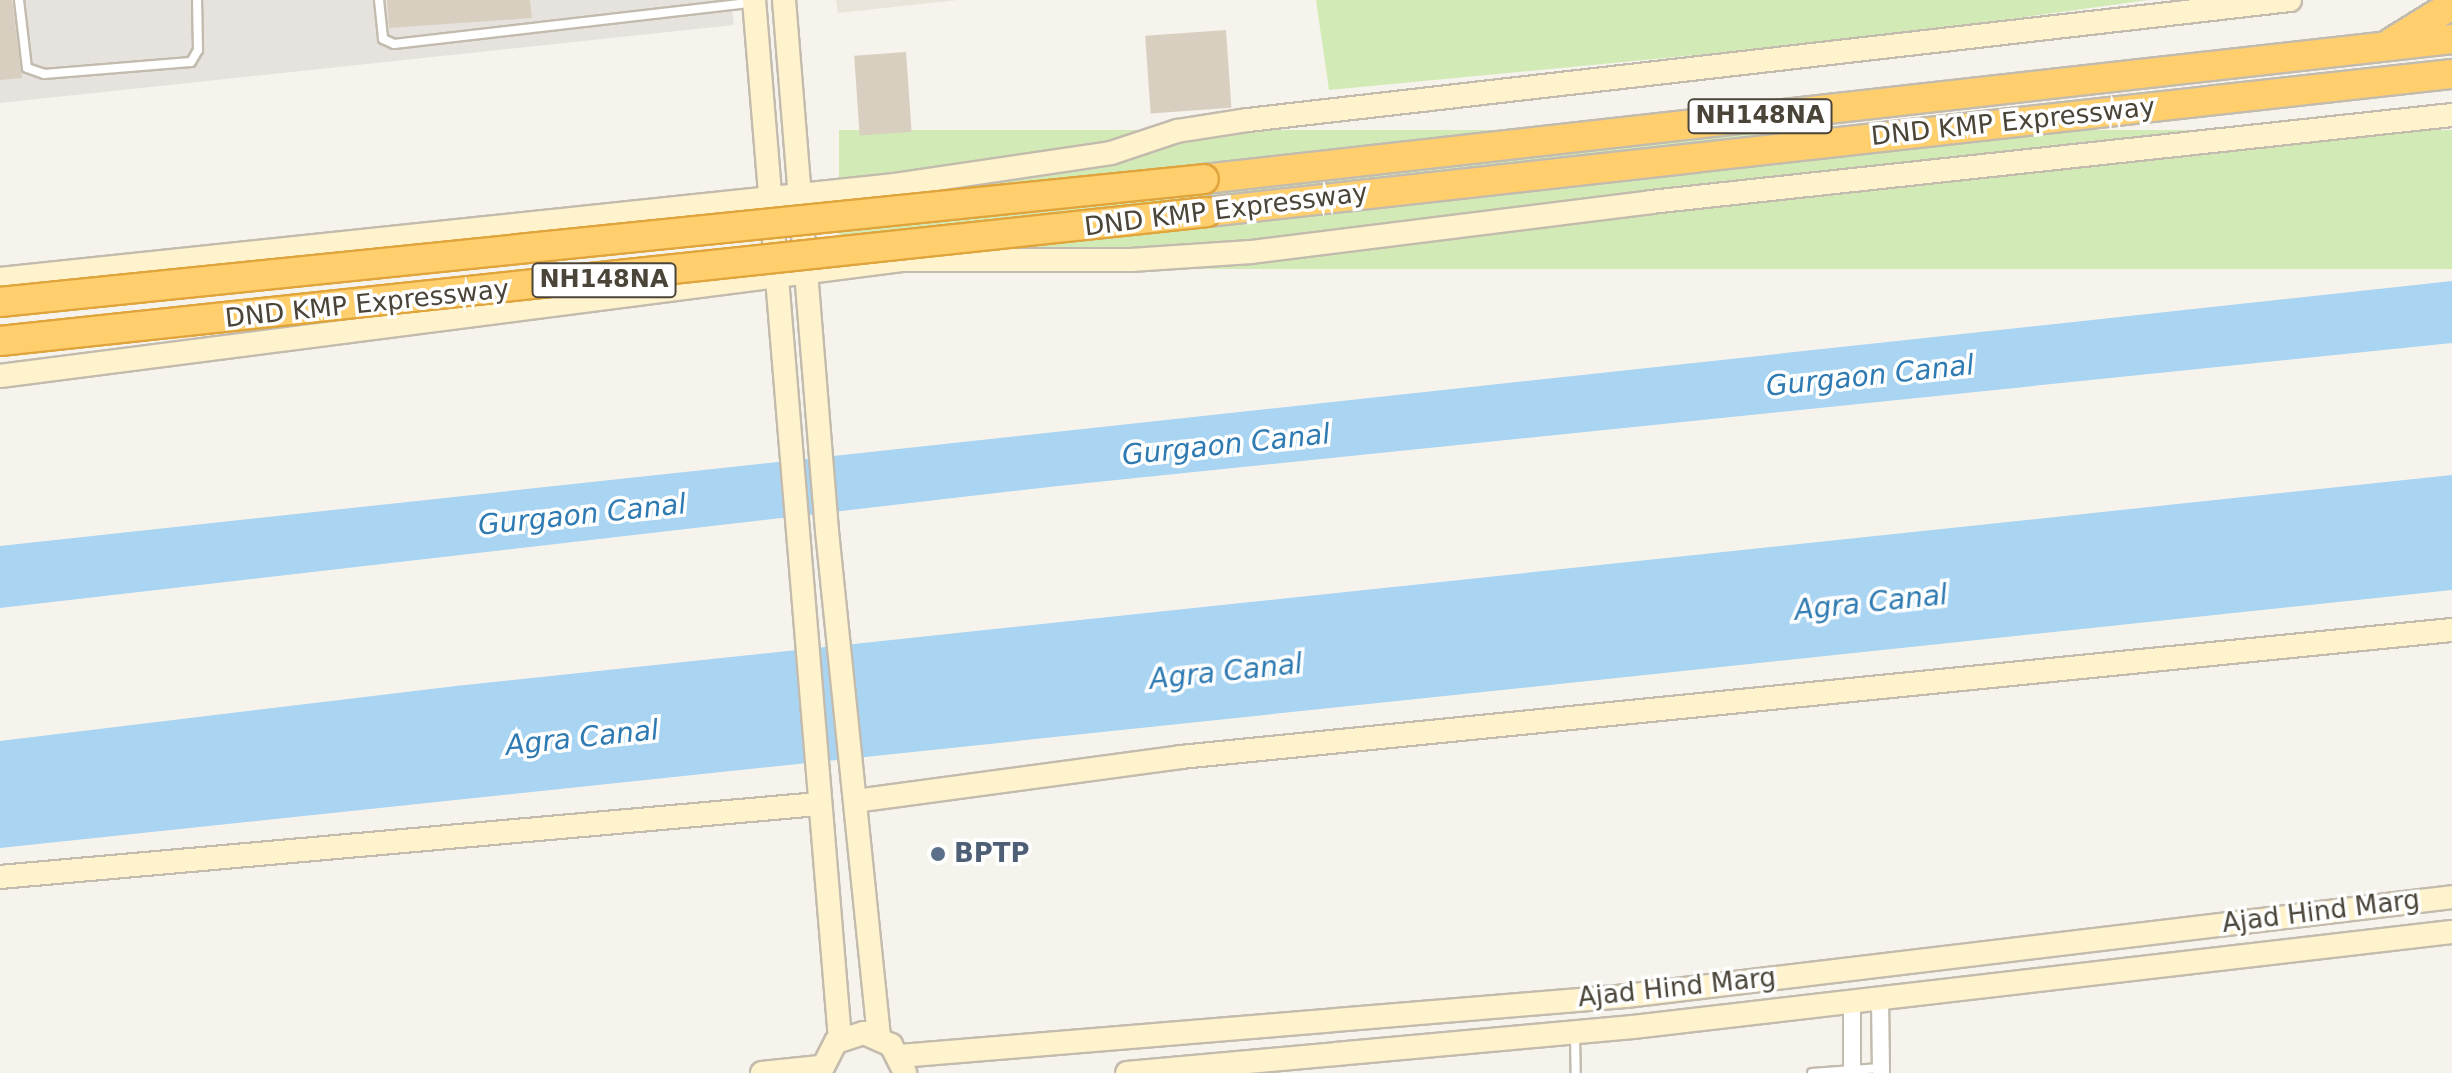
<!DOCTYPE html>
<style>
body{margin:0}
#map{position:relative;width:2452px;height:1073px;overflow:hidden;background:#f6f3ec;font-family:"DejaVu Sans",sans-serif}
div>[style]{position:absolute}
.residential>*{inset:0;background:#eae5da}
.industrial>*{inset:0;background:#e6e2dd}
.green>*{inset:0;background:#d2eab5;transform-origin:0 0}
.water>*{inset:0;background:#a9d4f2}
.building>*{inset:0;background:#d8cfc1;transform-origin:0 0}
.roads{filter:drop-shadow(2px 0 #c2bbae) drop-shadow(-2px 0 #c2bbae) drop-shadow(0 2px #c2bbae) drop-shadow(0 -2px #c2bbae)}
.lane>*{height:8px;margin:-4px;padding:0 4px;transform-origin:4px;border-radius:4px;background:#fff}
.street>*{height:16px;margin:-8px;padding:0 8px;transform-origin:8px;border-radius:8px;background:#fff}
.secondary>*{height:22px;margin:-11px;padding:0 11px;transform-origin:11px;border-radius:11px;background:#fff3cd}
.highway>*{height:28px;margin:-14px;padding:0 14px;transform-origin:14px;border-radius:14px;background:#ffcf6e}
.bridges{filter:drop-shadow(2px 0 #e0a43c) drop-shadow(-2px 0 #e0a43c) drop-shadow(0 2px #e0a43c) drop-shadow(0 -2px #e0a43c)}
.highway-bridge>*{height:28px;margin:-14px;padding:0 14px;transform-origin:14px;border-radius:14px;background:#ffcf6e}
.dots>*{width:22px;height:22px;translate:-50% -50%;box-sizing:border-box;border:4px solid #fff;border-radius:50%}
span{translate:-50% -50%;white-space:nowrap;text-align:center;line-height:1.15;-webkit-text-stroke:7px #fff;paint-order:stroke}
.shield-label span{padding:2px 6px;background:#fff;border:2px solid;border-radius:6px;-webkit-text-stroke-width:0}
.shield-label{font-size:24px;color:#4b4439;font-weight:700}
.street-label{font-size:26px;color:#4b4439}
.service-label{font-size:26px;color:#4e5e75;font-weight:700}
.left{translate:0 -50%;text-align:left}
.water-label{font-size:28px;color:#2e7ab2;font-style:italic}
</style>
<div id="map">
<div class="residential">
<div style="clip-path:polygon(836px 0,958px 0,838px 13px)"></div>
</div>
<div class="industrial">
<div style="clip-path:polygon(0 0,731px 0,734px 25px,0 103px)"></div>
</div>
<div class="green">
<div style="clip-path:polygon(1316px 0,2148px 0,1865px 39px,1329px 90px)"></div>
<div style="left:2452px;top:130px;width:139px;height:1613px;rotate:90deg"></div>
</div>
<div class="water">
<div style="clip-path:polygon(2452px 281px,2452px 343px,1058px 486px,0 608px,0 546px)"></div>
<div style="clip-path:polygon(2452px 475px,2452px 590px,0 848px,0 741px,456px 686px)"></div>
</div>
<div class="building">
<div style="clip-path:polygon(0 0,12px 0,22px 78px,0 80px)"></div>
<div style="clip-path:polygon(387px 0,530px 0,532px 18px,389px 28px)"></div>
<div style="left:1226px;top:30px;width:78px;height:81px;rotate:86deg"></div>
<div style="left:906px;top:52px;width:80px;height:52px;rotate:86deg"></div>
</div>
<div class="roads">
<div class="lane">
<div style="left:19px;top:0;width:68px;rotate:83.3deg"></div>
<div style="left:27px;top:68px;width:18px;rotate:19deg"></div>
<div style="left:44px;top:74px;width:147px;rotate:-4.7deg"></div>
<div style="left:191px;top:62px;width:14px;rotate:-60deg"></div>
<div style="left:198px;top:50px;width:50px;rotate:-91.1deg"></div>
<div style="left:379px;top:0;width:39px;rotate:84deg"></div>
<div style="left:383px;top:39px;width:12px;rotate:24deg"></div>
<div style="left:394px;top:44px;width:359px;rotate:-6.6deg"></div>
<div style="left:1575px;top:1034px;width:39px;rotate:89deg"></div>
<div style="left:1812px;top:1073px;width:68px;rotate:-4.2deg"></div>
</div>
<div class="street">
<div style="left:1880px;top:998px;width:75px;rotate:89.2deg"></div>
<div style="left:1852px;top:1001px;width:72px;rotate:90deg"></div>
</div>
<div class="secondary">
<div style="left:754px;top:0;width:1044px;rotate:85.27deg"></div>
<div style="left:784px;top:0;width:533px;rotate:85.37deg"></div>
<div style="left:827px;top:531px;width:509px;rotate:84.13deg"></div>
<div style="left:0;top:279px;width:900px;rotate:-6deg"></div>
<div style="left:895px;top:185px;width:218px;rotate:-8.4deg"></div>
<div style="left:1111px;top:153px;width:70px;rotate:-18.4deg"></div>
<div style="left:1177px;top:131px;width:72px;rotate:-8.8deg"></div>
<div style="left:1248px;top:120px;width:1049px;rotate:-6.57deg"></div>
<div style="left:0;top:376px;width:909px;rotate:-7.33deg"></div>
<div style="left:902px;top:260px;width:229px"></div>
<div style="left:1131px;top:260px;width:120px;rotate:-3.8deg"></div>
<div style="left:1251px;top:252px;width:403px;rotate:-7.1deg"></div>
<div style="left:1651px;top:202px;width:806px;rotate:-6.2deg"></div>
<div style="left:856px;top:801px;width:328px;rotate:-7.7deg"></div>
<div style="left:1181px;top:757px;width:1277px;rotate:-5.71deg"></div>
<div style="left:0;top:877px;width:821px;rotate:-5.1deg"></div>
<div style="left:900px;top:1056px;width:728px;rotate:-4.72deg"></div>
<div style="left:1626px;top:996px;width:832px;rotate:-6.83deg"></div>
<div style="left:762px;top:1073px;width:58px;rotate:-5.9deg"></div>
<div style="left:820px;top:1073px;width:35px;rotate:-63deg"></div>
<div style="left:836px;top:1042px;width:29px;rotate:-18deg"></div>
<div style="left:864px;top:1033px;width:30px;rotate:24deg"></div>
<div style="left:891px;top:1045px;width:31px;rotate:63deg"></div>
<div style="left:1127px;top:1073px;width:508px;rotate:-5.19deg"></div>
<div style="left:1633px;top:1027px;width:824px;rotate:-6.62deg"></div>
</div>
<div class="highway">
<div style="left:2392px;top:42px;width:70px;rotate:-31.7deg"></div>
<div style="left:1204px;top:179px;width:1256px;rotate:-6.4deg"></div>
<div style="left:1207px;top:212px;width:1253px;rotate:-6.33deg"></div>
</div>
</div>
<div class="bridges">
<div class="highway-bridge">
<div style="left:0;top:302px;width:1210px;rotate:-5.83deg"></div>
<div style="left:0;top:341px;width:1214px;rotate:-6.1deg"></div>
</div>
</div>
<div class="dots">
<div style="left:938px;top:854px;background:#5c6f8a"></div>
</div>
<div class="shield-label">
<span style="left:1760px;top:116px">NH148NA</span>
<span style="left:604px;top:280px">NH148NA</span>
</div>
<div class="street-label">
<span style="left:2013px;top:122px;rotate:-6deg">DND KMP Expressway</span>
<span style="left:1226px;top:210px;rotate:-7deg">DND KMP Expressway</span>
<span style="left:367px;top:304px;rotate:-6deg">DND KMP Expressway</span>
<span style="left:2321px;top:912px;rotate:-7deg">Ajad Hind Marg</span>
<span style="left:1677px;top:988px;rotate:-6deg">Ajad Hind Marg</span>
</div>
<div class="service-label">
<span class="left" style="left:954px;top:854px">BPTP</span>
</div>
<div class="water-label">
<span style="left:1870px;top:376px;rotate:-6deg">Gurgaon Canal</span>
<span style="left:1226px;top:445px;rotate:-6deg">Gurgaon Canal</span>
<span style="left:582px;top:515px;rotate:-6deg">Gurgaon Canal</span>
<span style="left:1871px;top:603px;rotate:-6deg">Agra Canal</span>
<span style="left:1226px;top:672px;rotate:-6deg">Agra Canal</span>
<span style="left:582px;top:738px;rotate:-6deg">Agra Canal</span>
</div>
</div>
